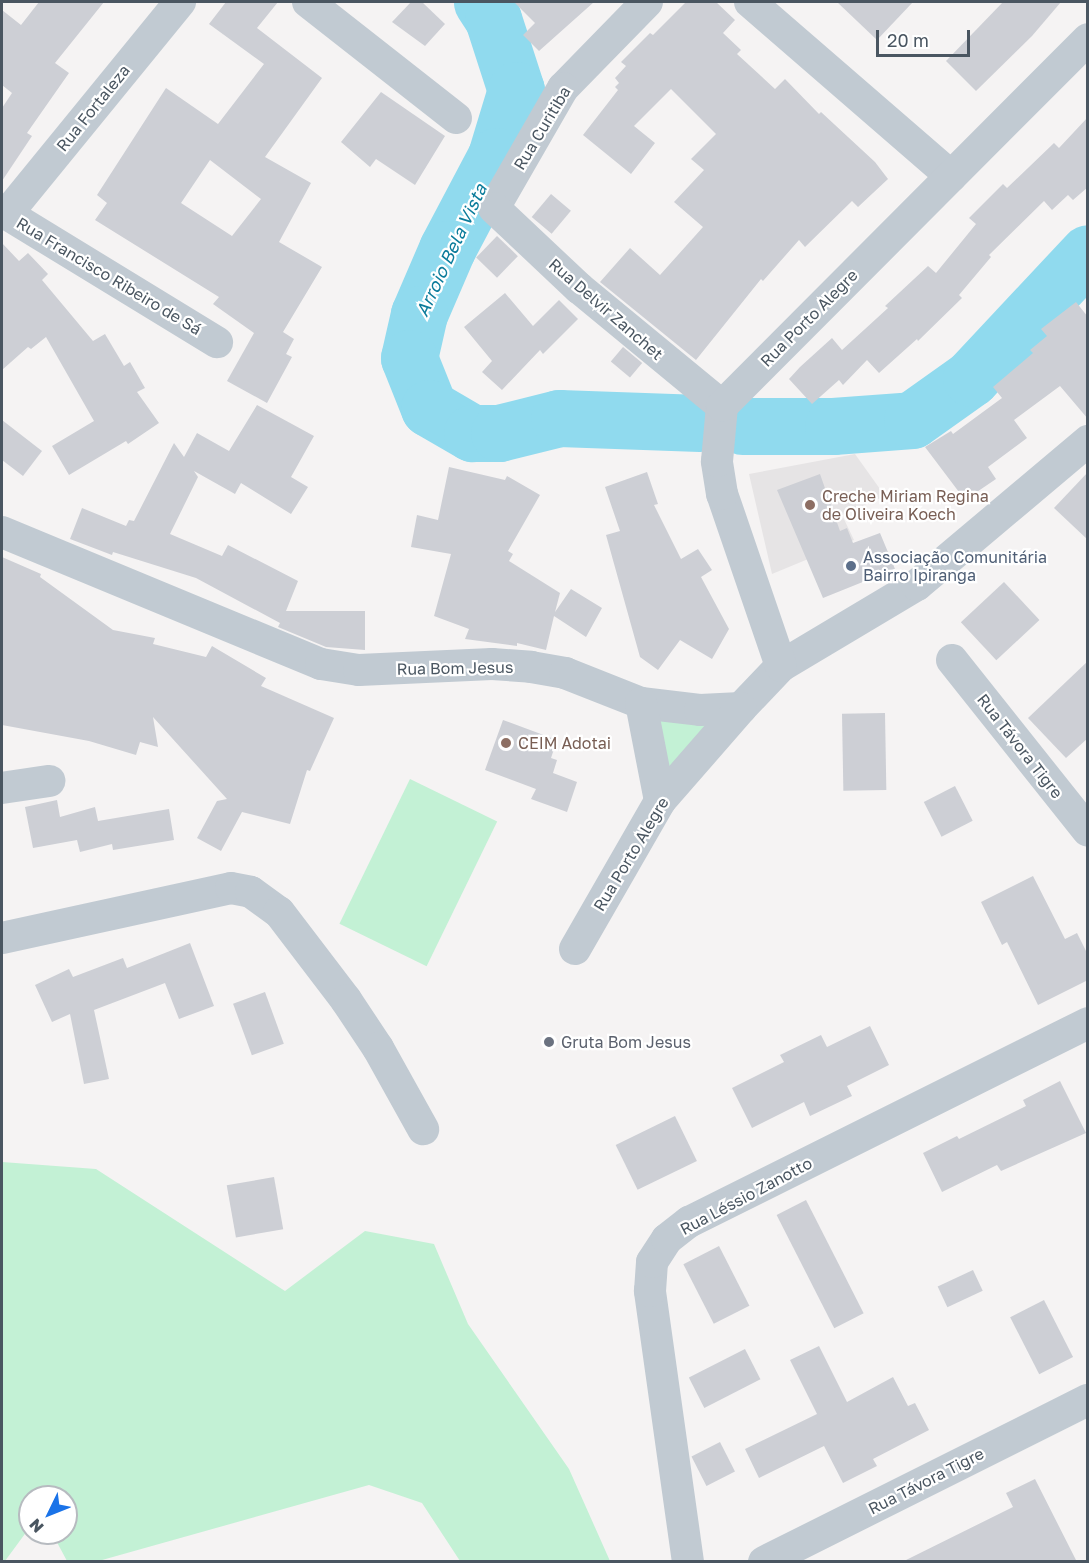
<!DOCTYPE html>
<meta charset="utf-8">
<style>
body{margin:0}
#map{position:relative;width:1089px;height:1563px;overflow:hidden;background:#f5f3f3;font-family:"Golos Text",sans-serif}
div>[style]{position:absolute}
.education>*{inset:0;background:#e6e4e5}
.green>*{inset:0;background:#c3f1d5;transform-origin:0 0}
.river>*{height:57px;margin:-28.5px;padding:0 28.5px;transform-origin:28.5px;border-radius:28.5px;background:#90daee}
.building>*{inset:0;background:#cdcfd5;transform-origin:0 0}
.minor>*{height:32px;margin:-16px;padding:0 16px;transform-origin:16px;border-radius:16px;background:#c1cad2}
.dots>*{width:16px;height:16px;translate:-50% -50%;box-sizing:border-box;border:3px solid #fff;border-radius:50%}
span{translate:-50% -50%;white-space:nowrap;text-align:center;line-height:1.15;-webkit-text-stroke:4.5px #fff;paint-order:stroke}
.street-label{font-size:16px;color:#4a5661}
.education-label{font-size:16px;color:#785e54}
.left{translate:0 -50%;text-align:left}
.service-label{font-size:16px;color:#4e5e75}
.worship-label{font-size:16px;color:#5b616d}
.water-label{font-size:18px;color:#0c7c9b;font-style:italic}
.frame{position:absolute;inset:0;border:3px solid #4a5661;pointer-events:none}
.north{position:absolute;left:18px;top:1485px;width:60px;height:60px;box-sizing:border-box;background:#fff;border:2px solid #b7bbc0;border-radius:50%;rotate:227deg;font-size:16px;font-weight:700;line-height:24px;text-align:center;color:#4a5661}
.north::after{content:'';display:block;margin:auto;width:21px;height:27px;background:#1a73e8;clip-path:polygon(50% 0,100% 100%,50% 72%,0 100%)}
.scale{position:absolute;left:876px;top:30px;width:94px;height:27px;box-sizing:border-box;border:3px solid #4a5661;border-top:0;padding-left:8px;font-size:18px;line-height:21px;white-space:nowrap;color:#4a5661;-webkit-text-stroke:4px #fff;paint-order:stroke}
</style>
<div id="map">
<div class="education">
<div style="clip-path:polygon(855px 454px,885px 496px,842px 515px,854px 540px,772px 574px,749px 474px)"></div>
</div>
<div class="green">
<div style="clip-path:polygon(652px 716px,720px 723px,670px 781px)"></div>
<div style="left:410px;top:779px;width:97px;height:161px;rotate:26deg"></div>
<div style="clip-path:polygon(2px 1162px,96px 1169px,285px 1291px,365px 1231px,434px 1244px,468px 1324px,569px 1469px,610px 1561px,460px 1561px,422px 1503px,369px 1485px,95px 1562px,67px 1561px,52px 1533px,66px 1533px,66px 1497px,30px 1497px,30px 1527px,5px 1561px,2px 1561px)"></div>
</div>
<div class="river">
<div style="left:482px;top:2px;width:20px;rotate:57deg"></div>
<div style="left:493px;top:19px;width:75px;rotate:72.1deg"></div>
<div style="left:516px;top:90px;width:69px;rotate:106.9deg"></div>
<div style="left:496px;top:156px;width:105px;rotate:117.8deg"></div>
<div style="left:447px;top:249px;width:71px;rotate:113.3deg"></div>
<div style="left:419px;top:314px;width:45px;rotate:102.8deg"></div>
<div style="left:409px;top:358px;width:54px;rotate:68.2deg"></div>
<div style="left:429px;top:408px;width:50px;rotate:30.2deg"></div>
<div style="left:472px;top:433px;width:27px"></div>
<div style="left:499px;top:433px;width:62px;rotate:-14deg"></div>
<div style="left:559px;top:418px;width:141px;rotate:2deg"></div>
<div style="left:742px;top:426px;width:91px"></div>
<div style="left:833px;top:426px;width:79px;rotate:-4.3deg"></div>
<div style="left:912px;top:420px;width:72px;rotate:-35.4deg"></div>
<div style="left:971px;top:378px;width:171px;rotate:-46.9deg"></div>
</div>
<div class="building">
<div style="clip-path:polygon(39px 2px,104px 2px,55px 63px,69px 73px,27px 133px,32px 136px,2px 181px,2px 108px,12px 93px,2px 85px,2px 10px,21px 25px)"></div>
<div style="clip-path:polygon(evenodd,226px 2px,278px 2px,257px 28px,322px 78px,265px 157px,311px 183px,279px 242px,322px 267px,283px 332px,294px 339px,286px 354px,292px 357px,267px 403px,227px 381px,254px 333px,213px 304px,219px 297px,95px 220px,107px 203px,97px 195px,166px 88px,218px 124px,264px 64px,209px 24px,226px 2px,210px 160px,261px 199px,232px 236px,181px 203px,210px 160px)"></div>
<div style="clip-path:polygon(411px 2px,422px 2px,445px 24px,425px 46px,392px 22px)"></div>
<div style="clip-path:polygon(514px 2px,594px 2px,539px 51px,523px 35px,535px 23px)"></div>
<div style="clip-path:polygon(686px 2px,716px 2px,735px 20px,723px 33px,741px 50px,737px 54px,775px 89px,785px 79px,819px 114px,821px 112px,875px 162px,888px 179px,858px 207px,852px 201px,805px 247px,799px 240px,763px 281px,761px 279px,696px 360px,600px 282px,630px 248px,660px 275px,703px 227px,674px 202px,704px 170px,691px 159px,716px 134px,671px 89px,634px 126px,655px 143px,631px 174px,583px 135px,618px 90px,615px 87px,619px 83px,615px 78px,626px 66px,621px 62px,650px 33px,653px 35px)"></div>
<div style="clip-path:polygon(837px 2px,913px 2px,877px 40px)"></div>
<div style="clip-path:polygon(1003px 2px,1061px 2px,1032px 36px,976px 91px,946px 61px)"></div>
<div style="clip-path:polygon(381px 92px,445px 136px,415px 185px,376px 159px,370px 167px,341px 142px)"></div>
<div style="clip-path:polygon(1088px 117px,1088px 187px,1073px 200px,1068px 195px,1052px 210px,1044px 201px,989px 255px,991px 257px,959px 295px,962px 298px,918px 341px,917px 339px,879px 373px,867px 360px,843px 385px,839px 380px,812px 404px,789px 379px,800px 367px,832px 338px,842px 350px,888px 308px,885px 306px,928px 266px,936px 273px,976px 224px,969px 218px,1003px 184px,1007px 188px,1054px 143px,1059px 148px)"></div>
<div style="left:551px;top:194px;width:26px;height:30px;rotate:40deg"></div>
<div style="left:497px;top:236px;width:29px;height:30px;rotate:44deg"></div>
<div style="clip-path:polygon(2px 243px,19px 261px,28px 253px,48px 274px,42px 280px,93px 341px,105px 334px,124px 366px,130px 362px,145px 388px,137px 392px,159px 423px,128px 444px,126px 441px,69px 475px,52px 446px,94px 421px,46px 337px,31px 349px,28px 347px,2px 370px)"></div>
<div style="clip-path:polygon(505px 293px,533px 326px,559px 300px,578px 319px,543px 354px,540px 350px,502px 390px,482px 372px,492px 361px,464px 327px)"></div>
<div style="clip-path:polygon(1076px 302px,1088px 317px,1088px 419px,1060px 386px,1014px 420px,1027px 438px,988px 467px,996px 479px,965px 500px,925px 447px,951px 431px,953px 434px,1002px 398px,993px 387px,1033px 353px,1030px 350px,1047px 336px,1041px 329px)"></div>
<div style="left:623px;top:347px;width:25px;height:19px;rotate:40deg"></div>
<div style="clip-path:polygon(257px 405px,314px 436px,291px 477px,308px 487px,291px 514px,241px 483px,235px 494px,194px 471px,198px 477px,170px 534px,222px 556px,228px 545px,298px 581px,286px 611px,365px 611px,365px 650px,326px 647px,278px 627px,280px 623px,196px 578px,113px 552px,112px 555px,70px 539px,82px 508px,126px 526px,129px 520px,134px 521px,174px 443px,184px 457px,197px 433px,229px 451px)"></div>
<div style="clip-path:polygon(2px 420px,42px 451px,23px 476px,2px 460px)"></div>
<div style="clip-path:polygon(449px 467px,505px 480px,507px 476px,540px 495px,508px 551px,513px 554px,509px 561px,560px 593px,555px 612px,571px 589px,602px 608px,586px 637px,554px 616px,546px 650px,517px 643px,517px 646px,465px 639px,469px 629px,434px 616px,451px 554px,411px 547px,417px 515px,438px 520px)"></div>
<div style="clip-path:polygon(647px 472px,658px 504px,654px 505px,681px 559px,698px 549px,712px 570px,701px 577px,729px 629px,712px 659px,680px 640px,658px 670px,640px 657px,606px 535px,620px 531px,605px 487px)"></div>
<div style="clip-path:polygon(1088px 472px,1088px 540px,1054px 508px)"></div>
<div style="clip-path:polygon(820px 474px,840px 531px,847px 528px,853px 543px,880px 533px,895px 569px,823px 598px,777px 490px)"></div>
<div style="clip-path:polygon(2px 557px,41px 574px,40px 577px,113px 630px,155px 638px,153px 644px,206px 657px,212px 646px,266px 678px,261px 686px,334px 718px,310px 771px,307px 770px,290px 824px,242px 812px,221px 851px,197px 838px,217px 801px,227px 799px,153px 717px,158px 747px,140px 742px,136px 755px,89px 741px,2px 725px)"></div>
<div style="left:1004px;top:582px;width:52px;height:59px;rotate:47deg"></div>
<div style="clip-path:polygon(1088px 661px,1088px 738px,1066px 758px,1028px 718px)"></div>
<div style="left:885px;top:713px;width:77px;height:43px;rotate:89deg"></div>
<div style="clip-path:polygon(503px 720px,557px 740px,551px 758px,557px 760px,553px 773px,577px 782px,567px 812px,531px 799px,536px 789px,485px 770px)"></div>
<div style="left:955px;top:786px;width:39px;height:35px;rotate:63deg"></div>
<div style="clip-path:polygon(57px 800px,60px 817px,95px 807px,98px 821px,169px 809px,174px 840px,113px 850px,112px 844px,80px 852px,77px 840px,33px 848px,25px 807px)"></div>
<div style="clip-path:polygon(1033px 876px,1065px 939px,1077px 933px,1088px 955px,1088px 980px,1038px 1005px,1007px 942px,1002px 945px,981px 902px)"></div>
<div style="clip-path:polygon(190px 943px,214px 1006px,179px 1019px,165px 983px,94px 1010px,109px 1079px,84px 1084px,70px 1014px,52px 1022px,35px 985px,69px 969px,73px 977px,123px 958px,127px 968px)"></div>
<div style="left:265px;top:992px;width:55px;height:34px;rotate:70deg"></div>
<div style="clip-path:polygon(870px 1026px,889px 1065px,847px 1086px,852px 1096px,810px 1116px,804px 1102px,752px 1128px,732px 1088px,784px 1062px,780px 1055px,821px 1035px,827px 1047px)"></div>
<div style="clip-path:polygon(1060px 1081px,1086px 1133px,1001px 1171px,997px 1165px,942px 1192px,923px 1153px,957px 1136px,959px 1139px,1026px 1106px,1023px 1100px)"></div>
<div style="left:675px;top:1116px;width:50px;height:66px;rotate:64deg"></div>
<div style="left:274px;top:1177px;width:53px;height:48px;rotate:80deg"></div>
<div style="left:806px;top:1200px;width:127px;height:33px;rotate:63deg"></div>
<div style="left:719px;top:1246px;width:67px;height:40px;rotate:63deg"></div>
<div style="left:973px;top:1270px;width:23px;height:39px;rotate:65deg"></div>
<div style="left:1044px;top:1300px;width:64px;height:38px;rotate:63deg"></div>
<div style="clip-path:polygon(819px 1346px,847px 1402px,893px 1377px,908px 1406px,915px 1403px,929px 1430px,873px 1459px,877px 1466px,843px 1483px,824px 1446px,759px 1478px,745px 1449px,817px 1414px,790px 1360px)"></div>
<div style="left:745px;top:1349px;width:34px;height:63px;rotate:63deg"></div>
<div style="left:720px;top:1442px;width:33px;height:32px;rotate:63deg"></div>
<div style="clip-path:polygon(1035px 1479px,1077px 1562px,902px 1562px,1013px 1507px,1006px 1493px)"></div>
</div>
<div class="minor">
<div style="left:308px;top:2px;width:188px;rotate:38.1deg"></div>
<div style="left:647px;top:2px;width:120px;rotate:134.3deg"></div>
<div style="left:563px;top:88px;width:138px;rotate:119.9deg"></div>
<div style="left:494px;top:208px;width:117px;rotate:43.3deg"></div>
<div style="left:579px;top:288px;width:185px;rotate:39.5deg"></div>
<div style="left:750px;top:2px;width:266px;rotate:40.9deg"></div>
<div style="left:2px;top:211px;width:252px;rotate:31.4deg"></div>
<div style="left:7px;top:214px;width:274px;rotate:-50.8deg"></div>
<div style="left:2px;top:532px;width:345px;rotate:22.5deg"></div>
<div style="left:321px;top:664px;width:38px;rotate:9deg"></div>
<div style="left:359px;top:670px;width:133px;rotate:-2.6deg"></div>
<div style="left:492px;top:664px;width:39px;rotate:4deg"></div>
<div style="left:531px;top:667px;width:35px;rotate:10deg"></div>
<div style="left:565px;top:673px;width:82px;rotate:21.5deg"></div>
<div style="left:641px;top:703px;width:59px;rotate:6.8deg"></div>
<div style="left:700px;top:710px;width:41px;rotate:-2.8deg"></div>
<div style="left:741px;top:708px;width:58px;rotate:-46.4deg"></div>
<div style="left:781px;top:666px;width:158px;rotate:-30.8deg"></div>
<div style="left:917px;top:585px;width:224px;rotate:-40.1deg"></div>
<div style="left:952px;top:660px;width:218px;rotate:51.5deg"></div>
<div style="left:781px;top:666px;width:182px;rotate:-108.9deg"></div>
<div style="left:722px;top:494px;width:33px;rotate:-99deg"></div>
<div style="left:717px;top:461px;width:55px;rotate:-84.8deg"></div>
<div style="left:722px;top:406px;width:518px;rotate:-45.08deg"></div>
<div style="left:641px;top:703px;width:100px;rotate:79deg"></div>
<div style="left:2px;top:788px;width:48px;rotate:-8.5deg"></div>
<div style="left:2px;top:938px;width:234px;rotate:-12.3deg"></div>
<div style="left:231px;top:888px;width:20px;rotate:11deg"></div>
<div style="left:251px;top:892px;width:34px;rotate:36deg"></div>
<div style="left:279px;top:912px;width:111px;rotate:52.7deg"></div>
<div style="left:346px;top:1000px;width:58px;rotate:56.3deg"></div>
<div style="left:378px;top:1048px;width:93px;rotate:60.9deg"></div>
<div style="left:575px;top:949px;width:171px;rotate:-60.1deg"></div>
<div style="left:660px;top:801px;width:123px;rotate:-48.9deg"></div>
<div style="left:688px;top:1562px;width:274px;rotate:-98deg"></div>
<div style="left:650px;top:1291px;width:29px;rotate:-86deg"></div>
<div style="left:652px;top:1262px;width:27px;rotate:-57deg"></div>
<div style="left:667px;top:1239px;width:28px;rotate:-38deg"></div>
<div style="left:689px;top:1222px;width:446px;rotate:-26.5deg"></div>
<div style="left:764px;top:1562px;width:362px;rotate:-26.6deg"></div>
</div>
<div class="dots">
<div style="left:810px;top:505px;background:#8d6e63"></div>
<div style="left:851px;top:566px;background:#5c6f8a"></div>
<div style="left:506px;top:743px;background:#8d6e63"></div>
<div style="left:549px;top:1042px;background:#6b7280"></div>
</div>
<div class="street-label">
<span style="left:93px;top:108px;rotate:-51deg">Rua Fortaleza</span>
<span style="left:542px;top:128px;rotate:-59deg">Rua Curitiba</span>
<span style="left:109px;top:276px;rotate:31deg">Rua Francisco Ribeiro de Sá</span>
<span style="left:606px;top:309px;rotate:41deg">Rua Delvir Zanchet</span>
<span style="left:809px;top:318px;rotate:-45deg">Rua Porto Alegre</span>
<span style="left:455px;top:668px;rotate:-1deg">Rua Bom Jesus</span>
<span style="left:1020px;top:746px;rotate:52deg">Rua Távora Tigre</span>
<span style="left:631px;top:854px;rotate:-59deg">Rua Porto Alegre</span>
<span style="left:746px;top:1196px;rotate:-28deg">Rua Léssio Zanotto</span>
<span style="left:926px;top:1481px;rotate:-27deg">Rua Távora Tigre</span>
</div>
<div class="education-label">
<span class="left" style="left:822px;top:505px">Creche Miriam Regina<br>de Oliveira Koech</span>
<span class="left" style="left:518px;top:743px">CEIM Adotai</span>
</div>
<div class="service-label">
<span class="left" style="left:863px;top:566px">Associação Comunitária<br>Bairro Ipiranga</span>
</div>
<div class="worship-label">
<span class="left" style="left:561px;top:1042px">Gruta Bom Jesus</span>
</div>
<div class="water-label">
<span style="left:451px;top:250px;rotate:-65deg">Arroio Bela Vista</span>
</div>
<div class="frame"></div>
<div class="north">N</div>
<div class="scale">20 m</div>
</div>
